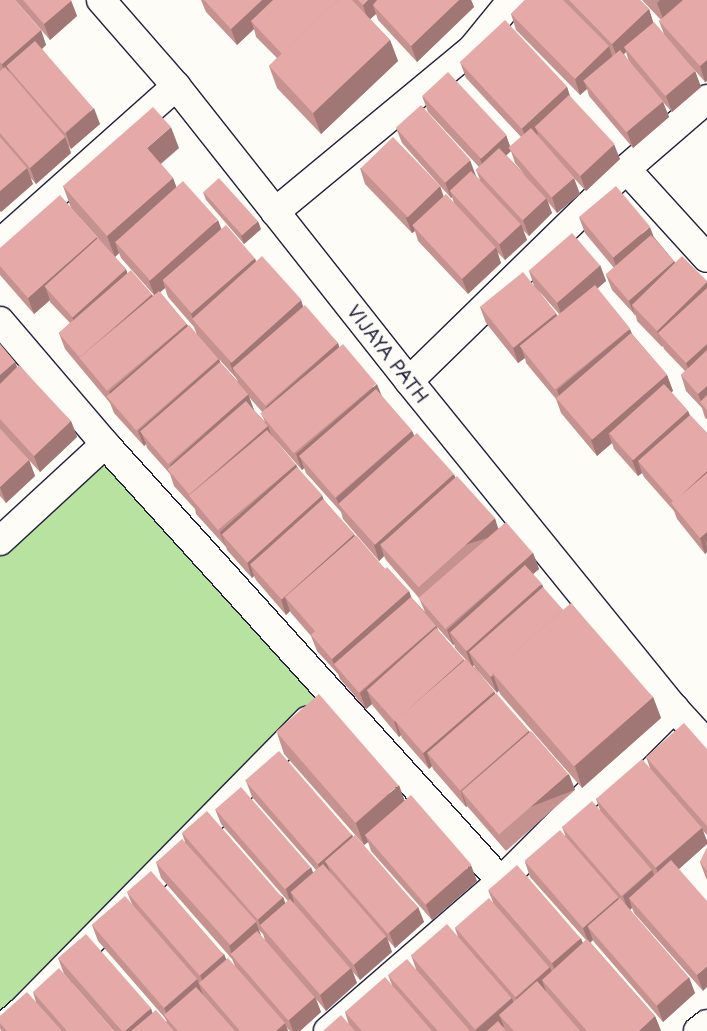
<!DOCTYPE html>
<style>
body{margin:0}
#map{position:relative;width:707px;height:1031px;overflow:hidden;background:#fdfcf7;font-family:"Playpen Sans",sans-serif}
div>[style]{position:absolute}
.green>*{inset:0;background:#b8e29f}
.roads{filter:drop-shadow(1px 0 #22223b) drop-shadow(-1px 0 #22223b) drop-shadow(0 1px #22223b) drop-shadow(0 -1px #22223b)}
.minor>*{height:28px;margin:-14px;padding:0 14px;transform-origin:14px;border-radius:14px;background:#fdfcf7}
.wall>*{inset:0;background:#c59290}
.shaded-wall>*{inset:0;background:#a07775;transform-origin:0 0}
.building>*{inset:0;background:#e5aaa7;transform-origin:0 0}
span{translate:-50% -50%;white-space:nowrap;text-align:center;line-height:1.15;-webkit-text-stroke:4px #fdfcf7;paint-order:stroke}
.street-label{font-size:18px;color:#22223b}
</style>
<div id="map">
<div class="green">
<div style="clip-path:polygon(105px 444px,333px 694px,0 1029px,0 541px)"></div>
</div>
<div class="roads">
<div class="minor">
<div style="left:101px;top:0;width:114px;rotate:48.9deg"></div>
<div style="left:176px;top:86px;width:376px;rotate:51.7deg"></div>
<div style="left:409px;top:381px;width:421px;rotate:51deg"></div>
<div style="left:674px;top:708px;width:49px;rotate:47.5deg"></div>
<div style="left:626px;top:169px;width:120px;rotate:47.7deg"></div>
<div style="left:275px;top:212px;width:256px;rotate:-39.6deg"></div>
<div style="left:472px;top:49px;width:63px;rotate:-50.8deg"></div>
<div style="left:0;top:243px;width:236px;rotate:-41.7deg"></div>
<div style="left:0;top:321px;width:162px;rotate:49.5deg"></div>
<div style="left:105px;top:444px;width:590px;rotate:47.82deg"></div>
<div style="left:409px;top:381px;width:303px;rotate:-44.3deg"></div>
<div style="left:626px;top:169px;width:107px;rotate:-40.8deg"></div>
<div style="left:0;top:541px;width:143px;rotate:-42.7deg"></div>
<div style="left:0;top:1030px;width:29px;rotate:-41deg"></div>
<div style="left:22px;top:1011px;width:407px;rotate:-45.5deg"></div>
<div style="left:328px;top:1031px;width:229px;rotate:-40.9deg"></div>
<div style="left:501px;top:881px;width:245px;rotate:-45deg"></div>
<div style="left:698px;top:1031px;width:11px;rotate:-38deg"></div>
</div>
</div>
<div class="wall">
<div style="clip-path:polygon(0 0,41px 30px,46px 45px,42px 49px,100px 124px,71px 149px,69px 146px,71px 153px,36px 184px,30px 177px,33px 184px,1px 212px,0 211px)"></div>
<div style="clip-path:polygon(15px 0,71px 0,77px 16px,50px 40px)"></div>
<div style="clip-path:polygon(201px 0,471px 0,474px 7px,417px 62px,378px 20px,376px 14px,370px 19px,390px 40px,398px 61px,321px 134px,277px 88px,269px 66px,277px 58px,256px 37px,254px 29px,237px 45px,206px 12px)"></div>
<div style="clip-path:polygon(evenodd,525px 0,640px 0,649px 9px,653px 22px,664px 34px,659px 21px,661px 20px,642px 0,707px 0,707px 81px,705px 82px,691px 66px,695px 71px,701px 87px,672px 112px,663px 102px,669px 117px,633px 148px,589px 96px,587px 89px,580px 95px,516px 30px,511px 14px,525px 0,626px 52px,629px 62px,624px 54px,626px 52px)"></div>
<div style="clip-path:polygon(evenodd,460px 62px,567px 87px,570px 96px,620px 159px,586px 191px,571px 175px,580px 194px,557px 213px,548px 202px,552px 213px,529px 236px,523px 230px,527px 240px,505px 260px,497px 252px,501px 263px,468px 294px,418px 241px,415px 231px,412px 233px,365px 184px,360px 168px,440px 186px,444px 197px,454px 203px,452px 197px,451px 198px,402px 143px,396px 128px,476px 176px,480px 180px,476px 170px,479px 167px,428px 112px,422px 96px,506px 135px,510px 147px,521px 137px,466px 78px,460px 62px,511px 151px,515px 163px,525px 175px,506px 155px,511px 151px)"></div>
<div style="clip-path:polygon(evenodd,179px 148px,161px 164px,173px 178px,176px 187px,256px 262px,301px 300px,303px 307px,338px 343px,339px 348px,412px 431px,414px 435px,455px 477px,498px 528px,533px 553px,539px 569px,533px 574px,543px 588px,563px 610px,653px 697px,661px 718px,582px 788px,500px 694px,499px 691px,497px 693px,475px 668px,474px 665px,473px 666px,494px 691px,495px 694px,530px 732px,575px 790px,506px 851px,467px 806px,466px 807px,433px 769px,432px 766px,429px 769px,402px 738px,401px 735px,399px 737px,373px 706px,372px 704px,366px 709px,340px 679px,338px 674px,317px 651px,311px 636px,291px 613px,290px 611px,286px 615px,256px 580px,254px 576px,252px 578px,227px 550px,226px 547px,196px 514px,195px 509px,174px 486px,170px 474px,147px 448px,146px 444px,144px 446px,114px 413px,110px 403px,65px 349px,59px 333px,70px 323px,50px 302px,50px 300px,34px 314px,0 275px,0 248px,97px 237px,97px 239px,98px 238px,71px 208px,63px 186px,179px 148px,119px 253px,121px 258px,154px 295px,153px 296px,127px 273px,126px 269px,115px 257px,119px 253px,179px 148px,165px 288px,168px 297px,194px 327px,197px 335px,188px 326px,160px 292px,165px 288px,179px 148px,219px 359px,236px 378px,238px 382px,220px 362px,219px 359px,179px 148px,249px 397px,264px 414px,262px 415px,265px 422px,254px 410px,249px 397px,179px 148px,271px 435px,302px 470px,304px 468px,306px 473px,341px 512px,343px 519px,379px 561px,384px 556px,386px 560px,419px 598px,425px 612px,411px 597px,409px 591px,385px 569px,355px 536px,323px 499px,271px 435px,179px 148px,437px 627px,453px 645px,454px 644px,455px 648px,466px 660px,464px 661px,438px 630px,437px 627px)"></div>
<div style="clip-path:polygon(203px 192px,261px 229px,244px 244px,206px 200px)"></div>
<div style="clip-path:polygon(579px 217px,654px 237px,674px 261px,675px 262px,707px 282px,707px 419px,705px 418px,702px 408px,686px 391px,681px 375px,685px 371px,664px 349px,663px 346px,662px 347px,637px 321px,636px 316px,612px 290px,606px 275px,614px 268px,585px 233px)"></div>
<div style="clip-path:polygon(evenodd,600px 265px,606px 281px,597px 288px,633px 335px,667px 375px,673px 391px,671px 392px,688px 411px,690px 415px,707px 433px,707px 552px,705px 554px,677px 519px,674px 511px,644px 477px,642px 473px,638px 476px,614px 449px,612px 443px,597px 456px,561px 413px,556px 399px,526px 363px,525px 358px,518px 363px,486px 323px,480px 307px,534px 286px,529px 271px,600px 265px,538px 290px,560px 315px,557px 316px,538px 290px)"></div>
<div style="clip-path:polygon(0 344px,15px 362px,17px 367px,71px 421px,77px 437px,40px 472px,0 429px)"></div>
<div style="clip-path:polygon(0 429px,29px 460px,35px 476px,6px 503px,0 496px)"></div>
<div style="clip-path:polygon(277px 733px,404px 800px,477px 881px,432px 920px,371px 851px,368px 842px,364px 845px,284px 754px)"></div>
<div style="clip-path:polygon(707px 749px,707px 835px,703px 831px,707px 841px,707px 844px,679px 869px,703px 991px,634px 913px,632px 908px,630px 910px,695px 993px,663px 1022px,594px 942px,593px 940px,590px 942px,655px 1016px,661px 1031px,323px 1031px,349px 1025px,345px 1012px,392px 985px,388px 975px,416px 969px,411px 955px,458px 937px,455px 928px,493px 902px,488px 890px,583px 943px,586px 940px,530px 877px,525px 862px,566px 837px,562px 827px,600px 810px,596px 799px,650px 768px,646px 757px)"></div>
<div style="clip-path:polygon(evenodd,246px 781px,353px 838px,418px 907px,424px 922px,395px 948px,388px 940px,392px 952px,360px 980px,353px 972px,357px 983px,326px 1011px,316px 999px,321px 1012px,300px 1031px,290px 1031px,286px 1027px,288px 1031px,114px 1031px,64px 974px,58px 958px,152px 1013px,167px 1022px,165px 1018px,98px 941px,92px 925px,132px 904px,127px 892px,224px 954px,226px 959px,235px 966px,232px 959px,161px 878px,156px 862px,185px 842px,182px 833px,283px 897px,285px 903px,288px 901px,221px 824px,215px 809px,313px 873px,316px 870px,252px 797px,246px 781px,258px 929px,263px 934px,265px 940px,260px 935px,258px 929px)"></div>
<div style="clip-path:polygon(707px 848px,707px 880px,706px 878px,700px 862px)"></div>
<div style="clip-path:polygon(33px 992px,114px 1031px,1px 1031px,0 1028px,0 1016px,36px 1002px)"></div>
</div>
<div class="shaded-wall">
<div style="clip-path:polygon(262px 0,285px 0,251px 21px,254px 29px,237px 45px,231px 29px)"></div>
<div style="clip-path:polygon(368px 0,390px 0,373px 5px,376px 14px,368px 21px,363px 5px)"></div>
<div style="clip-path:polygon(459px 0,471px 0,474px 7px,417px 62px,411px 46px)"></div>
<div style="clip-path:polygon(660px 0,691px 0,665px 24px,657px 3px)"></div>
<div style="clip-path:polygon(71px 1px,77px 16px,50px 40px,44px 24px)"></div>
<div style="clip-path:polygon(649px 9px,654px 25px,624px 47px,626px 52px,618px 60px,612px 44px)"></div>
<div style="clip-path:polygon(41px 30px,46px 45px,14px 74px,7px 66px,11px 77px,7px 80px,2px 64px)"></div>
<div style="clip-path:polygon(390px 40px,398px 61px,321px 134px,313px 113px)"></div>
<div style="clip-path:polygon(609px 46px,614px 62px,584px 81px,587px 89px,580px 95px,575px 79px)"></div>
<div style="clip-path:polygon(707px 60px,707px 81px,705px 82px,700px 66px)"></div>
<div style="clip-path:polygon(695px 71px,701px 87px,672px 112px,666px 96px)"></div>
<div style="clip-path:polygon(567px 87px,572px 103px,535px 127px,538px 134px,528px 144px,522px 128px)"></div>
<div style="clip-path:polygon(663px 102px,669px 117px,633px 148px,627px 132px)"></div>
<div style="clip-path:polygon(94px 108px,100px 124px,71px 149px,66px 133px)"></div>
<div style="clip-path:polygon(171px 127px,179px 148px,154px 169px,147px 148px)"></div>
<div style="clip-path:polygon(506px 135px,511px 149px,509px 148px,511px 151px,486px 174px,480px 159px)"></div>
<div style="clip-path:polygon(65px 137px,71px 153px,36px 184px,30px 168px)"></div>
<div style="clip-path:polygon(614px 144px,620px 159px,586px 191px,580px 175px)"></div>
<div style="clip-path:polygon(470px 160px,476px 176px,450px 191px,452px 197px,451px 198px,445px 182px)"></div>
<div style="clip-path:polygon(27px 168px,33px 184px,1px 212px,0 210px,0 191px)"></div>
<div style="clip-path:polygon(173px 178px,181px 199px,115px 242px,119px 253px,115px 257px,107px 236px)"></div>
<div style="clip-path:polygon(574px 178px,580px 194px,557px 213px,552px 197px)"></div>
<div style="clip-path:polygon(440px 186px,445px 202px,413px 226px,415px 231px,412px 233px,406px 218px)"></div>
<div style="clip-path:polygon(546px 198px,552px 213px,529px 236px,523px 220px)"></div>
<div style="clip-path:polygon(218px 220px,224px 236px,163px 281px,165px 288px,155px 297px,149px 281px)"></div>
<div style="clip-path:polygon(258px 221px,261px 229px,244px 244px,241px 236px)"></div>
<div style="clip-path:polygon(521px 224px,527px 240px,505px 260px,499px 244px)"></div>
<div style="clip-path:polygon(650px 227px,656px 243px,619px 274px,613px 258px)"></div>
<div style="clip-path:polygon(97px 237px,103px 253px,45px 286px,50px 300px,34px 314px,28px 298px)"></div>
<div style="clip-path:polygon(496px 247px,501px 263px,468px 294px,462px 279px)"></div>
<div style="clip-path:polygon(255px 258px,260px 274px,194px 322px,191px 314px)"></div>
<div style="clip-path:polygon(674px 261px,680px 276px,632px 305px,635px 317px,629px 301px)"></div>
<div style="clip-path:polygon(600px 265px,606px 281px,563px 319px,557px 303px)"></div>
<div style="clip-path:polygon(126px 269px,131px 285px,78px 332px,72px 317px)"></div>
<div style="clip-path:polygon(707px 282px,707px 304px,658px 333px,662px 347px,657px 331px)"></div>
<div style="clip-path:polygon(152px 294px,158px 310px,82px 361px,81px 358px)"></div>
<div style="clip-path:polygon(301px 300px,306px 316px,233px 369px,236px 379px,230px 363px)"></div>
<div style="clip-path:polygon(556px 313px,562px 329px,521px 347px,525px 358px,518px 363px,513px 348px)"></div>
<div style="clip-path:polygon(187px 324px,193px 339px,113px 403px,109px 392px)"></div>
<div style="clip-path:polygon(630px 329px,636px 344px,562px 404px,557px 390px)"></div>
<div style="clip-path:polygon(338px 343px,343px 359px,272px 423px,266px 407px)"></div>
<div style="clip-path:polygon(707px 344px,707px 365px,692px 379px,686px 363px)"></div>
<div style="clip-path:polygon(219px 359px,224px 375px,141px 432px,146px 444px,144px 446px,138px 431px)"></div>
<div style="clip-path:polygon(15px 362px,21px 378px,0 396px,0 375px)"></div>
<div style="clip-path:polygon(667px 375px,673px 391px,615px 440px,608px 433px,612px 443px,597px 456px,591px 440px)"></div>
<div style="clip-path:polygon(377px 384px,383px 399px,300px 457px,304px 468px,302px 470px,296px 454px)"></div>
<div style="clip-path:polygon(707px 386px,707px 408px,702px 404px,698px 394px)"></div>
<div style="clip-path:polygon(248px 394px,254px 410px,174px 477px,170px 465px)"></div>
<div style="clip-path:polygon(688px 411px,694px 427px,638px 461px,642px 473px,638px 476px,632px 460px)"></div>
<div style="clip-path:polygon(71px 421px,77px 437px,40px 472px,34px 456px)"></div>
<div style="clip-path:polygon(268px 426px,274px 442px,192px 499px,190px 495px)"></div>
<div style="clip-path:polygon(412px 431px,418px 446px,339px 505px,336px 498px)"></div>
<div style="clip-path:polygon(29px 460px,35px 476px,6px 503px,0 487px)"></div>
<div style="clip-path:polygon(296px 464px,302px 480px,222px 534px,226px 547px,220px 532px)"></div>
<div style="clip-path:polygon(707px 471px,707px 492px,679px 497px)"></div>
<div style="clip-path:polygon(454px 474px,460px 490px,380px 544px,384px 556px,379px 561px,374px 545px)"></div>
<div style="clip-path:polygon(322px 495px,328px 511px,250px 564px,254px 576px,252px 578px,247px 562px)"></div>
<div style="left:495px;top:518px;width:17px;height:103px;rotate:73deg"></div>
<div style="clip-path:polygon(707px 532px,707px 543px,705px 541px,707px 547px,707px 552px,705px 554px,700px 538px)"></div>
<div style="clip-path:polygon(354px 534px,360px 550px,285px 597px,290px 611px,286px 615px,281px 599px)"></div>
<div style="clip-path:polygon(533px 553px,539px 569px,457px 641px,449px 632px,454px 644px,453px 645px,447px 630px)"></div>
<div style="clip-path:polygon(542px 584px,548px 600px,469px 652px,474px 665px,472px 667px,466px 651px)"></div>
<div style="clip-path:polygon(409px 591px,415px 607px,334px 664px,338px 675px,332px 659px)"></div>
<div style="clip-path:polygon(436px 626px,442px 642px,367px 690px,372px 704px,366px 709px,360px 693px)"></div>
<div style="clip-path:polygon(464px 659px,469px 675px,396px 722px,401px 735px,399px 737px,394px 721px)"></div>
<div style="left:493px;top:675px;width:17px;height:3px;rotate:69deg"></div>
<div style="clip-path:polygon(494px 691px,500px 706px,427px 753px,432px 766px,429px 769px,423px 753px)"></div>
<div style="clip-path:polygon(653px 697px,661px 718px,582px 788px,575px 766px)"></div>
<div style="clip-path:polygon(529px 731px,535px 746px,462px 792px,467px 806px,466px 807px,461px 791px)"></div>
<div style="left:569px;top:774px;width:17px;height:92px;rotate:69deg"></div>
<div style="clip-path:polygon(399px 785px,407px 807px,365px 835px,368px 842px,364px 845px,356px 823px)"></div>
<div style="clip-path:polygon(702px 828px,707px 841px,707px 844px,662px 884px,656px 868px)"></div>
<div style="clip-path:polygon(352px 834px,357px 850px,326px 862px,331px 874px,324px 879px,318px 864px)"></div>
<div style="clip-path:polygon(471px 865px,477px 881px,432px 920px,426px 905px)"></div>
<div style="clip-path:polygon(311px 867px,317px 883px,291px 892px,294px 902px,291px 905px,286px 889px)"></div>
<div style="clip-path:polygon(652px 870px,658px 885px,629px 898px,632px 908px,628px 911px,623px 896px)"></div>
<div style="clip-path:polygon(283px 897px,289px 913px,261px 927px,258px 920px)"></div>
<div style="clip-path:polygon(618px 897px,623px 912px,588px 927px,593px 940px,589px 944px,583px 928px)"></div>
<div style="clip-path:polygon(418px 907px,424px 922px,395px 948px,389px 932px)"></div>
<div style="clip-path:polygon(256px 922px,262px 938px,233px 957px,229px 946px)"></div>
<div style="clip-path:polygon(386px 936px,392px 952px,360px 980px,354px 965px)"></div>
<div style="clip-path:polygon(581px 938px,587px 954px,558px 979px,552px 963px)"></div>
<div style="clip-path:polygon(224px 954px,230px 970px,206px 991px,200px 975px)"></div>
<div style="clip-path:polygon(707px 966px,707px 987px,703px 991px,697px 975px)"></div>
<div style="clip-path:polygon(550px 967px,556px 983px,542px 980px,546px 991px,521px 1013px,516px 998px)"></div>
<div style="clip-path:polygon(351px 968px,357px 983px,326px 1011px,320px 995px)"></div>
<div style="clip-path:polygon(689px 977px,695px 993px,663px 1022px,657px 1006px)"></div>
<div style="clip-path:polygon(197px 979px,203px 995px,169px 1020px,164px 1008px)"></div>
<div style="clip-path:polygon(315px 997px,321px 1012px,300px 1031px,293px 1031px,289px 1020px)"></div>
<div style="clip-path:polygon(512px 998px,517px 1014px,499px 1015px,504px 1026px,498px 1031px,477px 1031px,476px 1030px)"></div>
<div style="clip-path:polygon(151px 1008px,156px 1024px,149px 1031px,125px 1031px)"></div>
<div style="clip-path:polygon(655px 1016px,661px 1031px,639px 1031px)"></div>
<div style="clip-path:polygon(285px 1023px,288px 1031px,276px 1031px)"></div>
</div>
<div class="building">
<div style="clip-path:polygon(0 0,15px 0,41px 30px,2px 64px,0 62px)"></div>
<div style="clip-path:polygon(23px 0,71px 0,71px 1px,44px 24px)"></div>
<div style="clip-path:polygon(204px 0,262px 0,231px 29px)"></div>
<div style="clip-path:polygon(273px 0,338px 0,282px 54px,251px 21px)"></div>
<div style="clip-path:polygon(338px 0,352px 0,390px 40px,313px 113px,269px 66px)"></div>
<div style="clip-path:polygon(358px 0,368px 0,363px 5px)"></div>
<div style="clip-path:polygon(377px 0,459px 0,411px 46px,373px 5px)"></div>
<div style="clip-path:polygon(525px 0,563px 0,609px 46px,575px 79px,511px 14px)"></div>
<div style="clip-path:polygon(569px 0,640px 0,649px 9px,612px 44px)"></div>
<div style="clip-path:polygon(683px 0,707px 0,707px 60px,700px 66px,659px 21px)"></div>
<div style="left:505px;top:20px;width:91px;height:62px;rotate:47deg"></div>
<div style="left:654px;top:22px;width:64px;height:39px;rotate:50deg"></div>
<div style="left:35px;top:41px;width:89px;height:38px;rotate:49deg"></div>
<div style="left:620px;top:50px;width:67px;height:48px;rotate:50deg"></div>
<div style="clip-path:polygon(5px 67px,65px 137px,30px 168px,0 133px,0 71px)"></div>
<div style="left:448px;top:72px;width:86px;height:35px;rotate:47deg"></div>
<div style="left:569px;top:95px;width:67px;height:47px;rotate:47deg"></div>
<div style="left:421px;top:105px;width:74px;height:34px;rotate:48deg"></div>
<div style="clip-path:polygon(153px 107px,171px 127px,147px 148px,173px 178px,107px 236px,63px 186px)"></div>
<div style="left:531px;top:128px;width:66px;height:30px;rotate:49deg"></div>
<div style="clip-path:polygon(0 137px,27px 168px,0 191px)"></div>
<div style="left:393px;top:137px;width:68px;height:45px;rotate:46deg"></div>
<div style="left:499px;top:148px;width:69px;height:32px;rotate:47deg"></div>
<div style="left:471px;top:171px;width:73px;height:29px;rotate:47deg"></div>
<div style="left:219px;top:178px;width:58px;height:21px;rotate:48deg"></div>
<div style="left:183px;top:181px;width:52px;height:91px;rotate:48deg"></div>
<div style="left:616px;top:186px;width:53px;height:48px;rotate:50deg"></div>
<div style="left:446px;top:194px;width:73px;height:46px;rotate:47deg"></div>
<div style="clip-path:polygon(60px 195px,97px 237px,28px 298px,0 266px,0 248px)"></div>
<div style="left:226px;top:225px;width:44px;height:84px;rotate:49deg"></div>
<div style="left:572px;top:233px;width:43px;height:57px;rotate:49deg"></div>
<div style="left:651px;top:235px;width:35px;height:60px;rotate:49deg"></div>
<div style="left:98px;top:238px;width:42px;height:72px;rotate:48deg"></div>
<div style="left:262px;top:256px;width:59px;height:94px;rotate:48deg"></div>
<div style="clip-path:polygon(682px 256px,707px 281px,707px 282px,657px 331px,632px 305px)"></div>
<div style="left:131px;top:270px;width:32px;height:96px;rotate:49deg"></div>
<div style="left:523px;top:272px;width:53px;height:55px;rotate:51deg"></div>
<div style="left:595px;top:285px;width:56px;height:97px;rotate:51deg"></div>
<div style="clip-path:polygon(707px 288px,707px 344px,686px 363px,658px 333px)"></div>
<div style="left:159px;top:291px;width:43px;height:104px;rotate:50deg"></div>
<div style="left:305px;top:305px;width:50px;height:96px;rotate:49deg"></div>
<div style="left:189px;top:325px;width:45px;height:109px;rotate:49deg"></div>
<div style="left:631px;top:333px;width:55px;height:99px;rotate:49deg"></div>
<div style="clip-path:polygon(0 344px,15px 362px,0 375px)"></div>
<div style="left:343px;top:344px;width:52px;height:108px;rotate:50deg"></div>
<div style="clip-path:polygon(707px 350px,707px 386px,698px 394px,681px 375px)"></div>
<div style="left:220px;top:362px;width:43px;height:106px;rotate:49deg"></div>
<div style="clip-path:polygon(19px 365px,71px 421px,34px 456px,0 419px,0 384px)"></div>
<div style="left:664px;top:384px;width:36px;height:74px;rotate:48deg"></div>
<div style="left:376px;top:389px;width:55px;height:102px;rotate:49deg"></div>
<div style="clip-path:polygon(707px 395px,707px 410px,700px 402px)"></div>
<div style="left:246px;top:401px;width:33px;height:104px;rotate:49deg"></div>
<div style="clip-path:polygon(690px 415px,707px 433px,707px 471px,679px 497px,707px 473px,707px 532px,700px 538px,671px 503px,673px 501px,638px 461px)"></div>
<div style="clip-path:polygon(0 429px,29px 460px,0 487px)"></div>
<div style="left:267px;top:430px;width:45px;height:102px;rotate:50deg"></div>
<div style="left:417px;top:433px;width:55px;height:106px;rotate:48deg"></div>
<div style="left:297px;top:467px;width:38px;height:101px;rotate:48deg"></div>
<div style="left:457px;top:476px;width:57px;height:103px;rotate:48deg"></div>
<div style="left:323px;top:499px;width:47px;height:98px;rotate:48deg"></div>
<div style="left:506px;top:522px;width:41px;height:116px;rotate:49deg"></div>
<div style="clip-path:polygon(356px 535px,385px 569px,387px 567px,409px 591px,332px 659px,311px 635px,315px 631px,285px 597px)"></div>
<div style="left:525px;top:565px;width:25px;height:101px;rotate:48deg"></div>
<div style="clip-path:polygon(543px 587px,563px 610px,492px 672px,493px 675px,491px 677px,469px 652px)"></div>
<div style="left:411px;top:597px;width:38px;height:102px;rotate:49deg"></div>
<div style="left:571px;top:603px;width:125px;height:105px;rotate:49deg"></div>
<div style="left:436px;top:628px;width:42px;height:93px;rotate:48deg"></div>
<div style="left:466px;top:659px;width:43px;height:94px;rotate:49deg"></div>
<div style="left:496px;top:693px;width:50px;height:91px;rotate:49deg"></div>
<div style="left:319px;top:694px;width:121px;height:57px;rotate:49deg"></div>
<div style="clip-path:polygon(684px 723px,707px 749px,707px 826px,646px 757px)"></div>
<div style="left:531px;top:731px;width:57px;height:92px;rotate:49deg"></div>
<div style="left:279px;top:751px;width:111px;height:45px;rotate:49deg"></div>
<div style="left:642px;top:759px;width:91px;height:61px;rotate:49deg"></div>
<div style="left:241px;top:787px;width:106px;height:34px;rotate:49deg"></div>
<div style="left:411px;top:795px;width:92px;height:61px;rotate:49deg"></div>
<div style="left:592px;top:801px;width:91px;height:40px;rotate:49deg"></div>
<div style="left:207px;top:811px;width:115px;height:33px;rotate:49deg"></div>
<div style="left:560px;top:830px;width:89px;height:47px;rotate:49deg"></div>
<div style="left:355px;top:835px;width:96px;height:40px;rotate:49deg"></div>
<div style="left:182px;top:839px;width:111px;height:35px;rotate:48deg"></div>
<div style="clip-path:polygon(707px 848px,707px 871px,700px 862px)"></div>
<div style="clip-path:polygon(671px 860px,707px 901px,707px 966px,697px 975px,629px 898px)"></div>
<div style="left:323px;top:864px;width:96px;height:43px;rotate:49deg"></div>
<div style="left:517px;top:865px;width:97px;height:38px;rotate:49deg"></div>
<div style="left:151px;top:871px;width:111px;height:32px;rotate:49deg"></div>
<div style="left:125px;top:896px;width:110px;height:44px;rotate:49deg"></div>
<div style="left:489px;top:898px;width:92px;height:45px;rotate:49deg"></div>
<div style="left:620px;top:898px;width:105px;height:43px;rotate:49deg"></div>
<div style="left:290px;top:899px;width:92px;height:40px;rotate:49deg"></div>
<div style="left:447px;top:924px;width:98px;height:48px;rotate:49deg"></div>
<div style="left:257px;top:931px;width:88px;height:35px;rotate:49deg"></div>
<div style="clip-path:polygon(86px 934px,151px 1008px,125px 1031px,122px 1031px,58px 958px)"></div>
<div style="clip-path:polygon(587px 939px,655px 1016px,639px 1031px,587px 1031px,542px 980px)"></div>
<div style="clip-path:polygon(228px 958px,285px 1023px,276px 1031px,240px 1031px,199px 983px)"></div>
<div style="clip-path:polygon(407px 959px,470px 1031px,438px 1031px,388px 975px)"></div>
<div style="clip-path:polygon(59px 968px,114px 1031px,67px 1031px,33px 992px)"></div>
<div style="clip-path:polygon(385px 977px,432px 1031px,362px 1031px,345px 1012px)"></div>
<div style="clip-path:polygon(537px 981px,580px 1031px,514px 1031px,499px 1015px)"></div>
<div style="clip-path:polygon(196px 987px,235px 1031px,178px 1031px,164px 1015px)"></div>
<div style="clip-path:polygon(27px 992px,62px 1031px,7px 1031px,0 1023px,0 1016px)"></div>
<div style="clip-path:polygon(156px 1010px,174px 1031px,131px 1031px)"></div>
<div style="clip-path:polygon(341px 1015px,355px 1031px,323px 1031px)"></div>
<div style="clip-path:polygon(498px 1021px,506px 1031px,487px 1031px)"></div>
</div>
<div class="street-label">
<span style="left:388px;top:354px;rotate:52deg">VIJAYA PATH</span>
</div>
</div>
